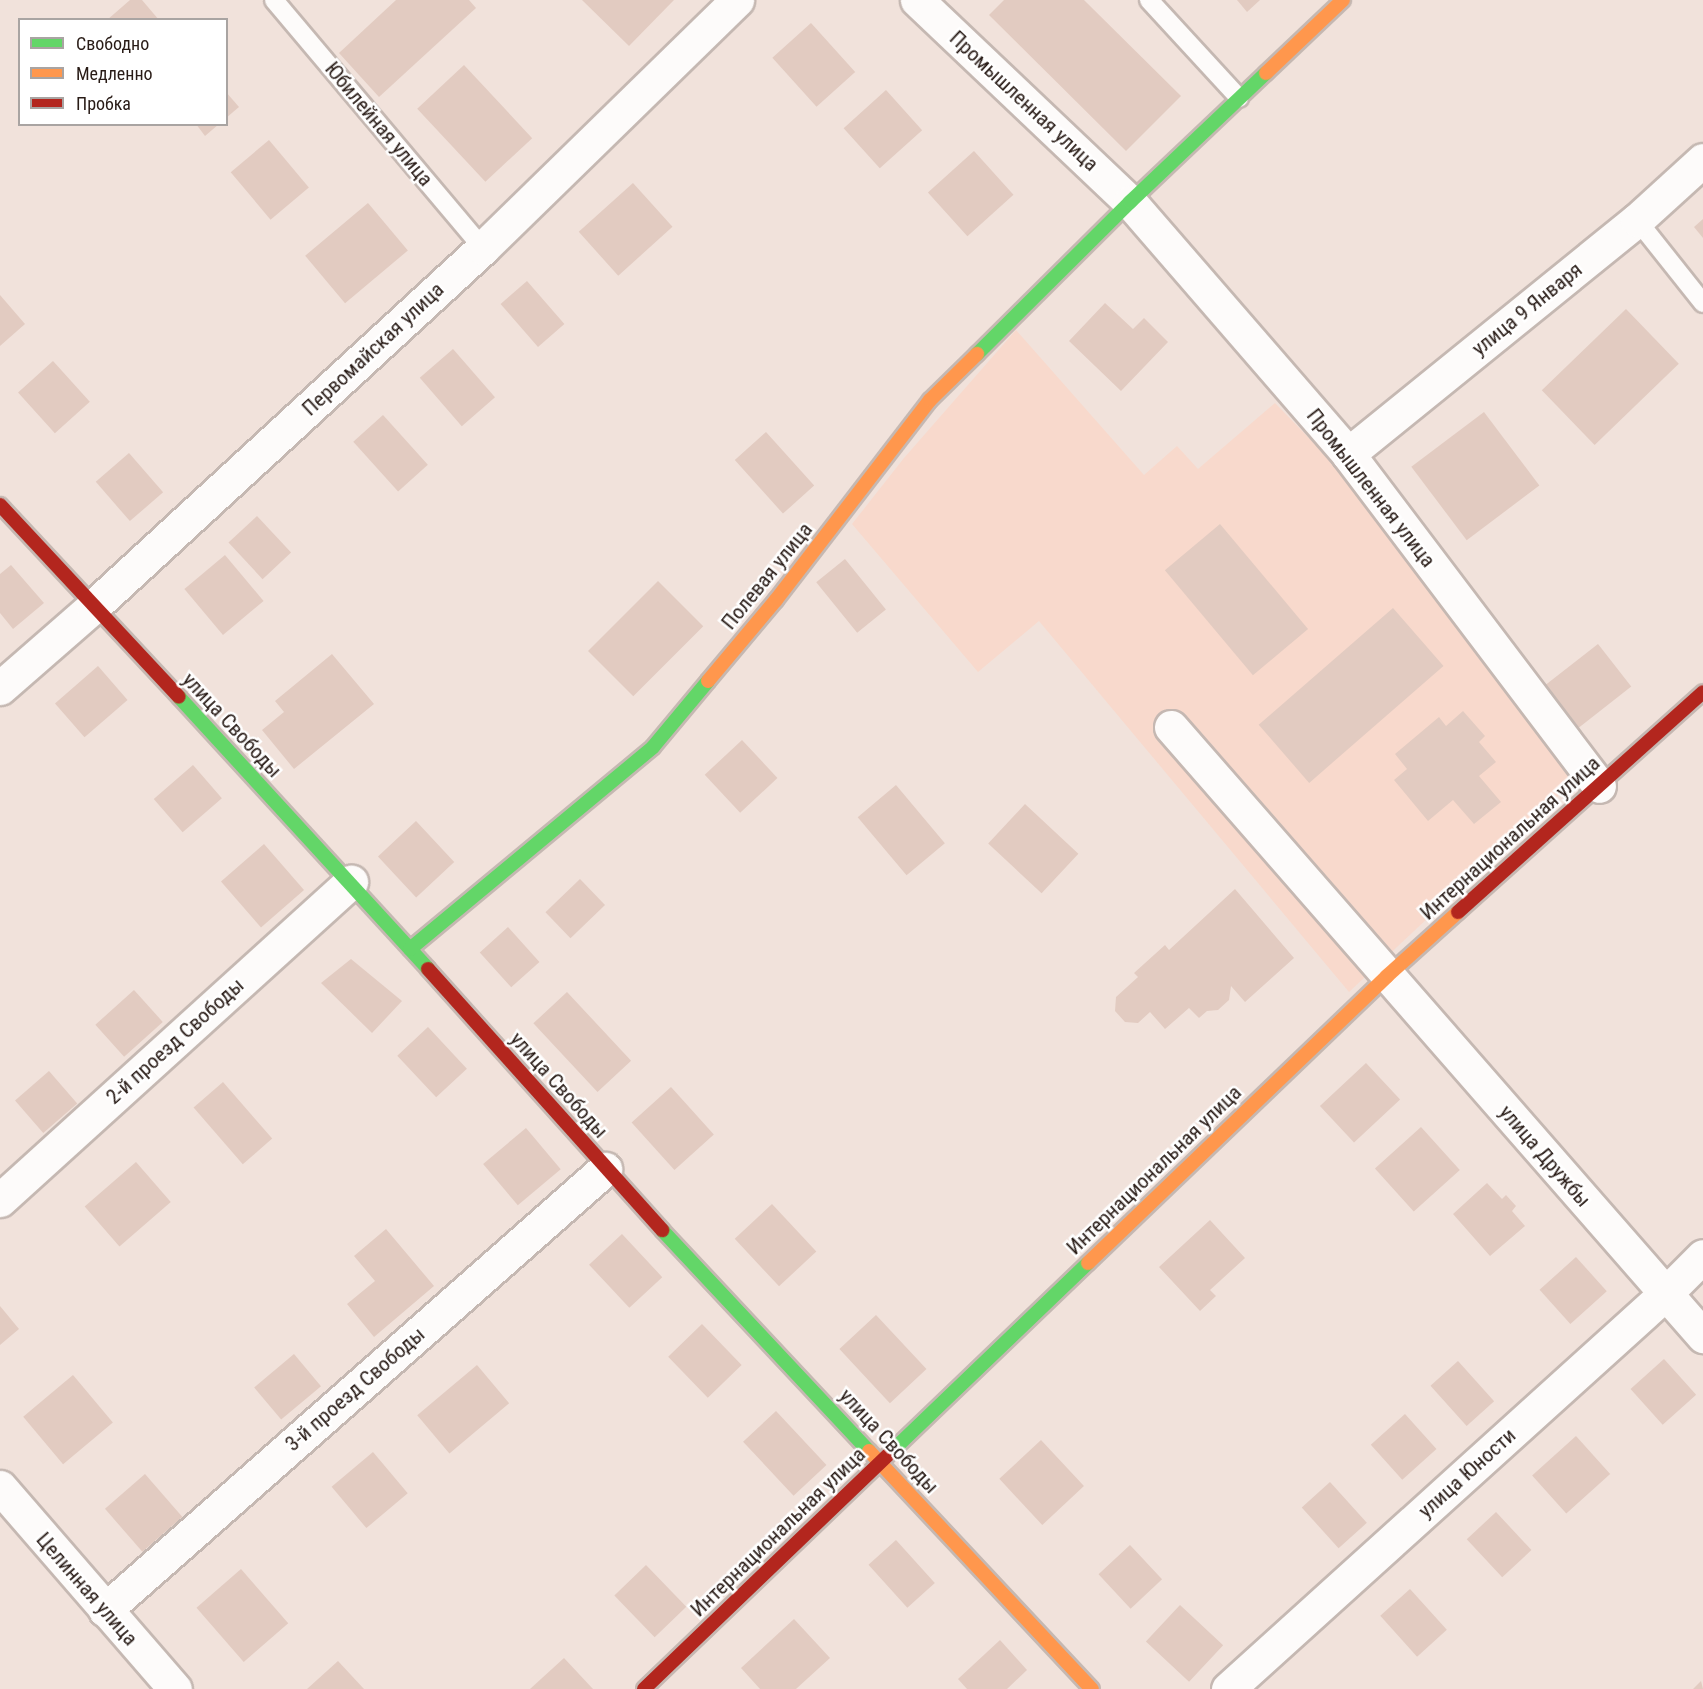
<!DOCTYPE html>
<meta charset="utf-8">
<style>
body{margin:0}
#map{position:relative;width:1703px;height:1689px;overflow:hidden;background:#f1e2db;font-family:"Roboto Condensed",sans-serif}
div>[style]{position:absolute}
.built>*{inset:0;background:#f8d9cc}
.building>*{inset:0;background:#e2cbc1;transform-origin:0 0}
.roads{filter:drop-shadow(2px 0 #c5b8b2) drop-shadow(-2px 0 #c5b8b2) drop-shadow(0 2px #c5b8b2) drop-shadow(0 -2px #c5b8b2)}
.lane>*{height:18px;margin:-9px;padding:0 9px;transform-origin:9px;border-radius:9px;background:#fdfbfa}
.street>*{height:33px;margin:-16.5px;padding:0 16.5px;transform-origin:16.5px;border-radius:16.5px;background:#fdfbfa}
.fast>*{height:14px;margin:-7px;padding:0 7px;transform-origin:7px;border-radius:7px;background:#63d668}
.slow>*{height:14px;margin:-7px;padding:0 7px;transform-origin:7px;border-radius:7px;background:#ff974d}
.jam>*{height:14px;margin:-7px;padding:0 7px;transform-origin:7px;border-radius:7px;background:#b3261e}
span{translate:-50% -50%;white-space:nowrap;text-align:center;line-height:1.15;-webkit-text-stroke:5px #fff;paint-order:stroke}
.street-label{font-size:21px;color:#281b16}
.legend{position:absolute;left:18px;top:18px;width:210px;height:108px;box-sizing:border-box;background:#fff;border:2px solid #a9a4a2;margin:0;padding:8px 10px;list-style:none;font-size:18px;color:#281b16}
.legend li{display:flex;align-items:center;gap:12px;height:30px}
.legend b{width:30px;border:2px solid #a9a4a2}
</style>
<div id="map">
<div class="built">
<div style="clip-path:polygon(1016px 330px,1144px 475px,1177px 446px,1198px 469px,1275px 403px,1335px 465px,1406px 561px,1575px 780px,1349px 992px,1039px 621px,978px 672px,852px 524px,904px 458px)"></div>
</div>
<div class="building">
<div style="clip-path:polygon(130px 0,142px 0,159px 20px,107px 20px)"></div>
<div style="clip-path:polygon(396px 0,469px 0,476px 8px,379px 97px,339px 53px)"></div>
<div style="clip-path:polygon(582px 0,674px 0,629px 46px)"></div>
<div style="clip-path:polygon(1004px 0,1084px 0,1181px 96px,1126px 151px,989px 15px)"></div>
<div style="clip-path:polygon(1237px 0,1260px 0,1247px 12px)"></div>
<div style="left:811px;top:23px;width:66px;height:52px;rotate:48deg"></div>
<div style="left:464px;top:65px;width:100px;height:64px;rotate:47deg"></div>
<div style="left:886px;top:90px;width:54px;height:57px;rotate:48deg"></div>
<div style="clip-path:polygon(226px 92px,239px 107px,226px 118px)"></div>
<div style="clip-path:polygon(196px 124px,219px 124px,205px 136px)"></div>
<div style="left:269px;top:140px;width:62px;height:50px;rotate:50deg"></div>
<div style="left:974px;top:151px;width:59px;height:62px;rotate:48deg"></div>
<div style="left:633px;top:183px;width:59px;height:73px;rotate:48deg"></div>
<div style="left:368px;top:203px;width:62px;height:82px;rotate:50deg"></div>
<div style="clip-path:polygon(1703px 219px,1703px 238px,1694px 227px)"></div>
<div style="left:527px;top:281px;width:57px;height:35px;rotate:49deg"></div>
<div style="clip-path:polygon(0 295px,25px 324px,0 346px)"></div>
<div style="clip-path:polygon(1105px 303px,1133px 329px,1144px 318px,1168px 342px,1121px 391px,1069px 341px)"></div>
<div style="left:1626px;top:309px;width:76px;height:117px;rotate:46deg"></div>
<div style="left:453px;top:349px;width:64px;height:44px;rotate:49deg"></div>
<div style="left:53px;top:361px;width:55px;height:47px;rotate:48deg"></div>
<div style="left:1484px;top:412px;width:92px;height:91px;rotate:53deg"></div>
<div style="left:383px;top:415px;width:67px;height:40px;rotate:48deg"></div>
<div style="left:766px;top:432px;width:72px;height:42px;rotate:48deg"></div>
<div style="left:129px;top:453px;width:52px;height:44px;rotate:49deg"></div>
<div style="left:257px;top:516px;width:50px;height:39px;rotate:47deg"></div>
<div style="left:1220px;top:524px;width:137px;height:72px;rotate:50deg"></div>
<div style="left:225px;top:555px;width:60px;height:53px;rotate:50deg"></div>
<div style="left:845px;top:559px;width:65px;height:37px;rotate:51deg"></div>
<div style="clip-path:polygon(11px 565px,44px 603px,13px 629px,0 613px,0 574px)"></div>
<div style="left:658px;top:581px;width:64px;height:99px;rotate:45deg"></div>
<div style="left:1393px;top:608px;width:77px;height:178px;rotate:49deg"></div>
<div style="left:1598px;top:644px;width:54px;height:72px;rotate:52deg"></div>
<div style="clip-path:polygon(332px 654px,374px 704px,294px 769px,262px 730px,284px 712px,275px 701px)"></div>
<div style="left:98px;top:666px;width:45px;height:57px;rotate:49deg"></div>
<div style="clip-path:polygon(1463px 711px,1485px 736px,1479px 742px,1496px 762px,1479px 776px,1501px 802px,1474px 824px,1453px 800px,1428px 821px,1394px 780px,1407px 769px,1395px 754px,1439px 717px,1446px 726px)"></div>
<div style="left:742px;top:740px;width:52px;height:51px;rotate:47deg"></div>
<div style="left:193px;top:765px;width:44px;height:52px;rotate:49deg"></div>
<div style="left:896px;top:785px;width:76px;height:50px;rotate:50deg"></div>
<div style="left:1025px;top:804px;width:73px;height:54px;rotate:43deg"></div>
<div style="left:416px;top:821px;width:56px;height:52px;rotate:47deg"></div>
<div style="left:264px;top:844px;width:61px;height:57px;rotate:49deg"></div>
<div style="left:580px;top:879px;width:36px;height:48px;rotate:46deg"></div>
<div style="clip-path:polygon(1235px 889px,1294px 958px,1245px 1002px,1231px 986px,1229px 1000px,1218px 1010px,1207px 1011px,1199px 1018px,1189px 1008px,1165px 1029px,1150px 1012px,1138px 1023px,1125px 1022px,1115px 1011px,1116px 997px,1138px 977px,1134px 973px,1165px 945px,1169px 950px)"></div>
<div style="left:508px;top:927px;width:47px;height:38px;rotate:48deg"></div>
<div style="clip-path:polygon(351px 959px,402px 1001px,372px 1033px,321px 983px)"></div>
<div style="left:134px;top:990px;width:43px;height:52px;rotate:48deg"></div>
<div style="left:567px;top:992px;width:94px;height:46px;rotate:47deg"></div>
<div style="left:428px;top:1027px;width:57px;height:42px;rotate:47deg"></div>
<div style="left:1366px;top:1063px;width:50px;height:63px;rotate:47deg"></div>
<div style="left:49px;top:1071px;width:43px;height:45px;rotate:49deg"></div>
<div style="left:223px;top:1082px;width:75px;height:39px;rotate:49deg"></div>
<div style="left:671px;top:1087px;width:64px;height:53px;rotate:48deg"></div>
<div style="left:1421px;top:1127px;width:58px;height:62px;rotate:48deg"></div>
<div style="left:526px;top:1128px;width:54px;height:56px;rotate:50deg"></div>
<div style="left:136px;top:1162px;width:53px;height:68px;rotate:49deg"></div>
<div style="clip-path:polygon(1487px 1183px,1502px 1199px,1506px 1195px,1516px 1206px,1512px 1211px,1525px 1226px,1490px 1256px,1453px 1214px)"></div>
<div style="left:772px;top:1204px;width:65px;height:51px;rotate:47deg"></div>
<div style="clip-path:polygon(1210px 1220px,1245px 1258px,1210px 1290px,1216px 1296px,1200px 1311px,1159px 1267px)"></div>
<div style="clip-path:polygon(386px 1229px,434px 1286px,374px 1337px,347px 1304px,375px 1281px,354px 1256px)"></div>
<div style="left:622px;top:1234px;width:59px;height:45px;rotate:47deg"></div>
<div style="left:1576px;top:1257px;width:46px;height:49px;rotate:48deg"></div>
<div style="clip-path:polygon(0 1306px,19px 1329px,0 1345px)"></div>
<div style="left:876px;top:1315px;width:74px;height:50px;rotate:47deg"></div>
<div style="left:702px;top:1324px;width:57px;height:47px;rotate:46deg"></div>
<div style="left:294px;top:1354px;width:42px;height:52px;rotate:50deg"></div>
<div style="left:1664px;top:1359px;width:48px;height:45px;rotate:48deg"></div>
<div style="left:1458px;top:1361px;width:54px;height:37px;rotate:48deg"></div>
<div style="left:477px;top:1365px;width:50px;height:78px;rotate:50deg"></div>
<div style="left:73px;top:1375px;width:62px;height:65px;rotate:50deg"></div>
<div style="left:776px;top:1411px;width:74px;height:45px;rotate:47deg"></div>
<div style="left:1405px;top:1414px;width:47px;height:46px;rotate:48deg"></div>
<div style="left:1576px;top:1436px;width:51px;height:59px;rotate:48deg"></div>
<div style="left:1041px;top:1440px;width:63px;height:57px;rotate:47deg"></div>
<div style="left:373px;top:1452px;width:54px;height:54px;rotate:50deg"></div>
<div style="left:145px;top:1474px;width:57px;height:53px;rotate:49deg"></div>
<div style="left:1330px;top:1482px;width:55px;height:38px;rotate:48deg"></div>
<div style="left:1496px;top:1512px;width:52px;height:40px;rotate:47deg"></div>
<div style="left:896px;top:1540px;width:58px;height:37px;rotate:48deg"></div>
<div style="left:1130px;top:1545px;width:47px;height:43px;rotate:47deg"></div>
<div style="left:646px;top:1565px;width:58px;height:44px;rotate:46deg"></div>
<div style="left:241px;top:1569px;width:72px;height:59px;rotate:49deg"></div>
<div style="left:1410px;top:1589px;width:55px;height:40px;rotate:48deg"></div>
<div style="left:1180px;top:1605px;width:59px;height:50px;rotate:43deg"></div>
<div style="clip-path:polygon(794px 1619px,830px 1658px,796px 1689px,760px 1689px,741px 1668px)"></div>
<div style="clip-path:polygon(1000px 1640px,1027px 1670px,1007px 1689px,967px 1689px,958px 1679px)"></div>
<div style="clip-path:polygon(564px 1658px,593px 1689px,530px 1689px)"></div>
<div style="clip-path:polygon(338px 1661px,364px 1689px,307px 1689px)"></div>
<div style="clip-path:polygon(1701px 1681px,1703px 1689px,1693px 1689px)"></div>
</div>
<div class="roads">
<div class="lane">
<div style="left:274px;top:0;width:324px;rotate:49.9deg"></div>
<div style="left:1149px;top:0;width:133px;rotate:47.4deg"></div>
<div style="left:1637px;top:220px;width:106px;rotate:51.5deg"></div>
</div>
<div class="street">
<div style="left:917px;top:0;width:294px;rotate:43.5deg"></div>
<div style="left:1130px;top:202px;width:333px;rotate:49.1deg"></div>
<div style="left:1348px;top:454px;width:416px;rotate:52.9deg"></div>
<div style="left:1348px;top:454px;width:372px;rotate:-39deg"></div>
<div style="left:1637px;top:220px;width:89px;rotate:-42.3deg"></div>
<div style="left:0;top:688px;width:123px;rotate:-41.1deg"></div>
<div style="left:93px;top:607px;width:530px;rotate:-42.63deg"></div>
<div style="left:483px;top:248px;width:355px;rotate:-44.3deg"></div>
<div style="left:1171px;top:727px;width:809px;rotate:48.86deg"></div>
<div style="left:0;top:1200px;width:474px;rotate:-42.2deg"></div>
<div style="left:0;top:1487px;width:267px;rotate:49.1deg"></div>
<div style="left:105px;top:1610px;width:667px;rotate:-41.41deg"></div>
<div style="left:1228px;top:1689px;width:590px;rotate:-42.12deg"></div>
<div style="left:1666px;top:1293px;width:52px;rotate:-45deg"></div>
</div>
<div class="fast">
<div style="left:977px;top:354px;width:216px;rotate:-44.8deg"></div>
<div style="left:1130px;top:202px;width:187px;rotate:-43.5deg"></div>
<div style="left:179px;top:697px;width:369px;rotate:47.5deg"></div>
<div style="left:410px;top:949px;width:316px;rotate:-39.7deg"></div>
<div style="left:653px;top:747px;width:86px;rotate:-50.2deg"></div>
<div style="left:662px;top:1230px;width:303px;rotate:46.9deg"></div>
<div style="left:891px;top:1452px;width:273px;rotate:-43.8deg"></div>
</div>
<div class="slow">
<div style="left:1266px;top:73px;width:106px;rotate:-43.5deg"></div>
<div style="left:708px;top:681px;width:106px;rotate:-50deg"></div>
<div style="left:776px;top:600px;width:252px;rotate:-52.4deg"></div>
<div style="left:930px;top:400px;width:66px;rotate:-44.4deg"></div>
<div style="left:1088px;top:1263px;width:414px;rotate:-43.8deg"></div>
<div style="left:1387px;top:976px;width:96px;rotate:-42deg"></div>
<div style="left:869px;top:1451px;width:326px;rotate:46.9deg"></div>
</div>
<div class="jam">
<div style="left:0;top:505px;width:262px;rotate:47deg"></div>
<div style="left:1458px;top:912px;width:329px;rotate:-41.9deg"></div>
<div style="left:428px;top:969px;width:351px;rotate:48.1deg"></div>
<div style="left:644px;top:1689px;width:342px;rotate:-43.8deg"></div>
</div>
</div>
<div class="street-label">
<span style="left:1024px;top:101px;rotate:43deg">Промышленная улица</span>
<span style="left:379px;top:124px;rotate:50deg">Юбилейная улица</span>
<span style="left:1527px;top:309px;rotate:-39deg">улица 9 Января</span>
<span style="left:373px;top:349px;rotate:-43deg">Первомайская улица</span>
<span style="left:1371px;top:488px;rotate:52deg">Промышленная улица</span>
<span style="left:767px;top:576px;rotate:-51deg">Полевая улица</span>
<span style="left:232px;top:725px;rotate:47deg">улица Свободы</span>
<span style="left:1510px;top:838px;rotate:-42deg">Интернациональная улица</span>
<span style="left:175px;top:1041px;rotate:-42deg">2-й проезд Свободы</span>
<span style="left:559px;top:1085px;rotate:48deg">улица Свободы</span>
<span style="left:1545px;top:1156px;rotate:49deg">улица Дружбы</span>
<span style="left:1154px;top:1170px;rotate:-44deg">Интернациональная улица</span>
<span style="left:355px;top:1389px;rotate:-41deg">3-й проезд Свободы</span>
<span style="left:889px;top:1441px;rotate:47deg">улица Свободы</span>
<span style="left:1467px;top:1473px;rotate:-42deg">улица Юности</span>
<span style="left:778px;top:1532px;rotate:-44deg">Интернациональная улица</span>
<span style="left:87px;top:1589px;rotate:49deg">Целинная улица</span>
</div>
<ul class="legend">
<li><b style="height:8px;background:#63d668"></b>Свободно</li>
<li><b style="height:8px;background:#ff974d"></b>Медленно</li>
<li><b style="height:8px;background:#b3261e"></b>Пробка</li>
</ul>
</div>
